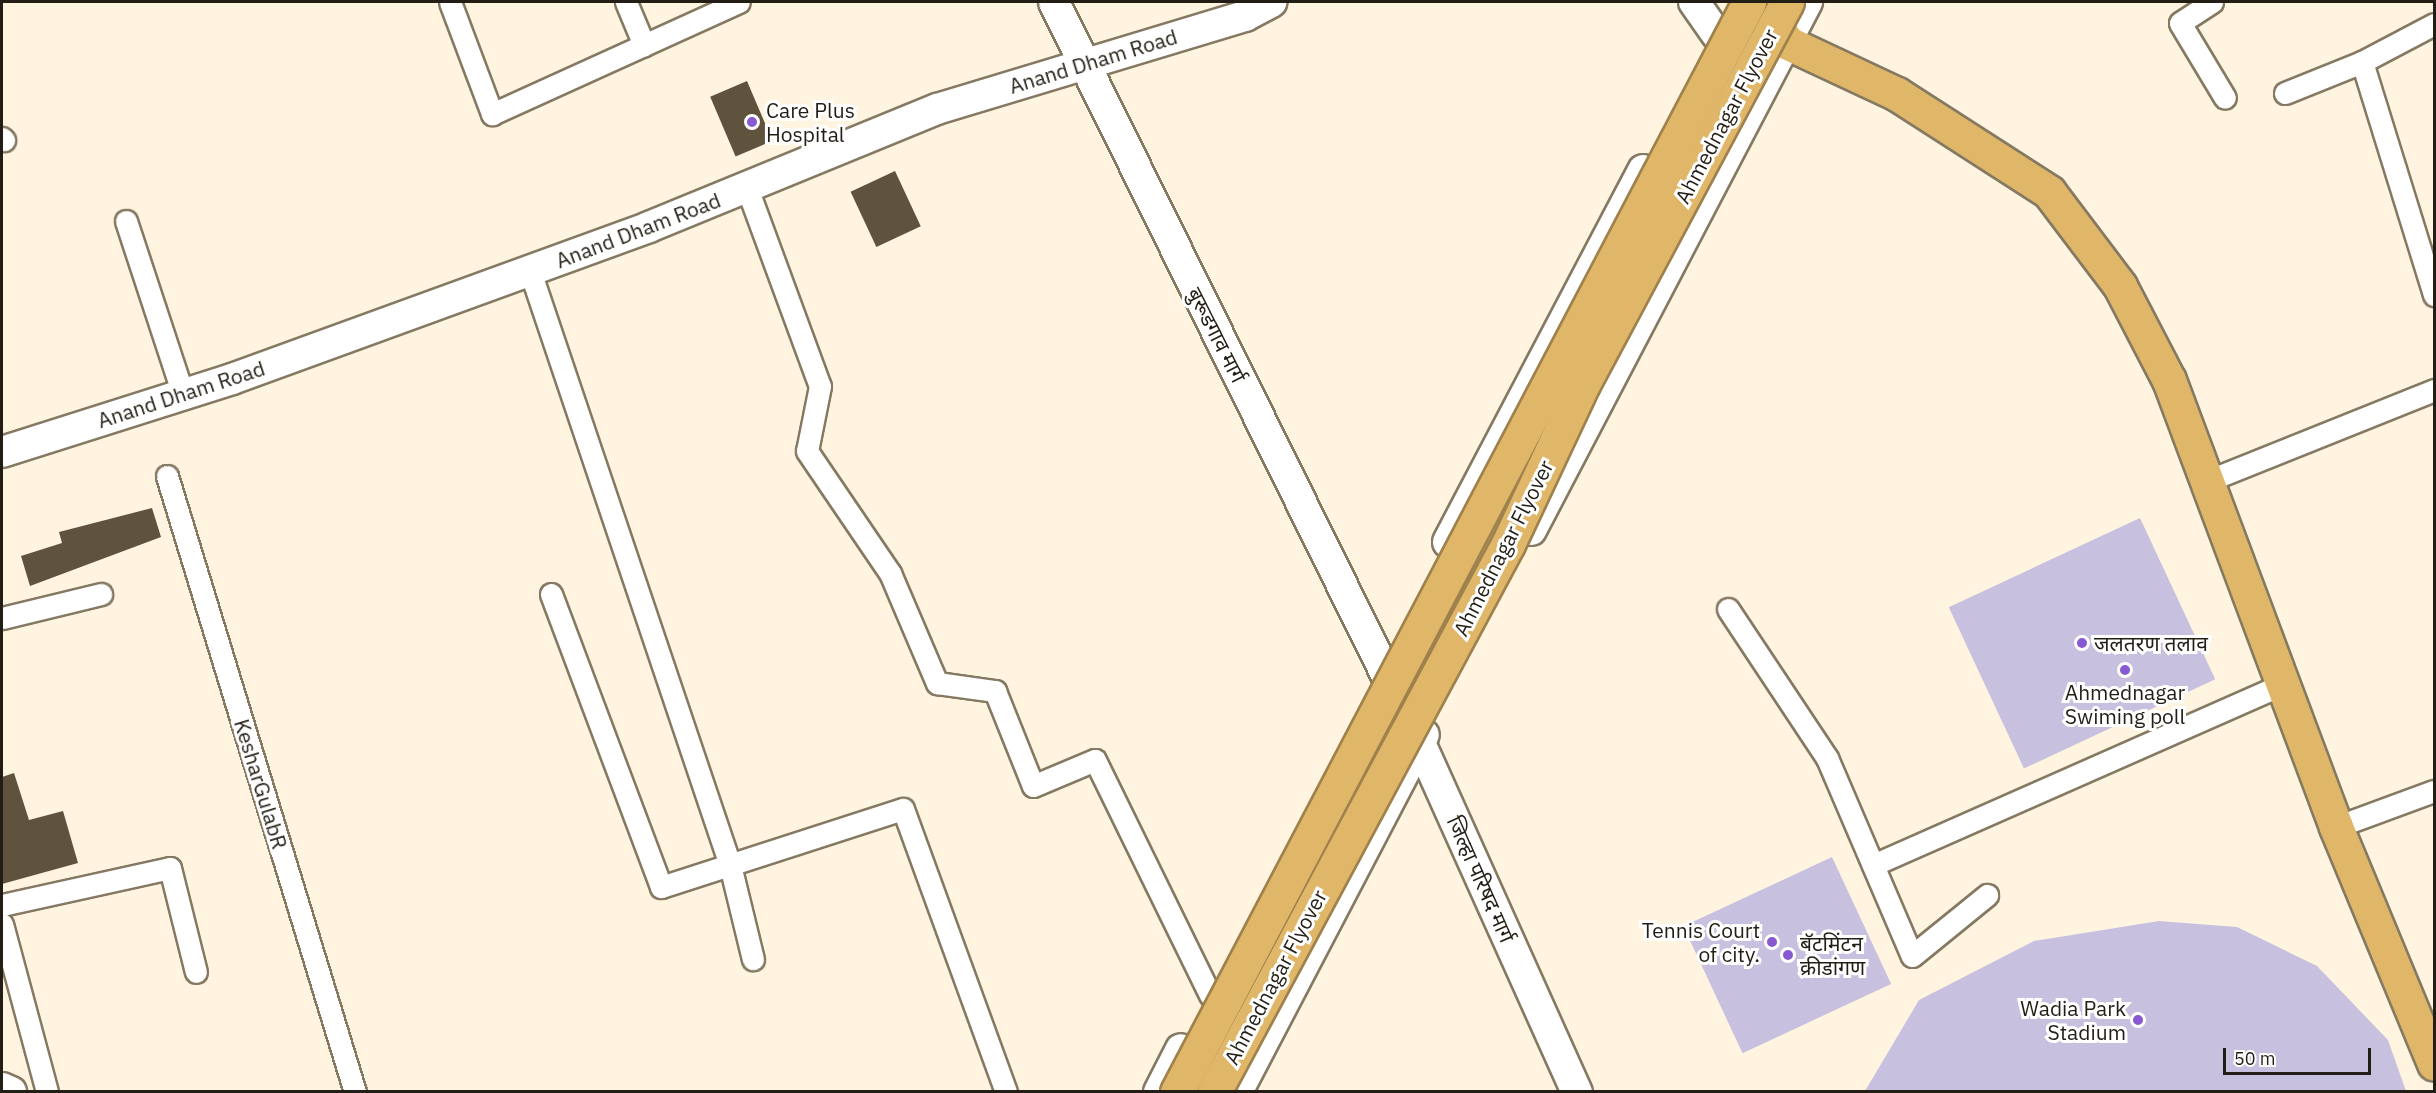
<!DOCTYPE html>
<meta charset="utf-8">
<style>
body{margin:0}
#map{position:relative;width:2436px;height:1093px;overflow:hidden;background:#fff4e0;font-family:"IBM Plex Sans","Noto Sans Devanagari",sans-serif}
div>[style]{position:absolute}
.green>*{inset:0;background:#c8c0df;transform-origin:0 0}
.building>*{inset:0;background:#5f533e;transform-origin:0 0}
.roads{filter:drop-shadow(2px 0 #857962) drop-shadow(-2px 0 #857962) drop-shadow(0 2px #857962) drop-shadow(0 -2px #857962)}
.street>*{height:21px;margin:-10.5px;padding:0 10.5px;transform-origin:10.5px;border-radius:10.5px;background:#fff}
.secondary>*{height:30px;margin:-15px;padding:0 15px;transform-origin:15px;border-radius:15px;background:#fff}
.highway>*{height:33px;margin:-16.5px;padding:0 16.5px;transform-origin:16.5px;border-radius:16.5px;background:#e0b769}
.bridges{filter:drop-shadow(2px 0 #9e814c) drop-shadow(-2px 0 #9e814c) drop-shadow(0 2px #9e814c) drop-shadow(0 -2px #9e814c)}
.highway-bridge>*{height:33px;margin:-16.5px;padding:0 16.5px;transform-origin:16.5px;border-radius:16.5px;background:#e0b769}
.dots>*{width:16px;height:16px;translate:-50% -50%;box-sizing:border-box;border:3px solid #fff;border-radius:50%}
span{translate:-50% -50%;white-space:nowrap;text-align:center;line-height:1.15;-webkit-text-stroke:6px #fff;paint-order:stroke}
.street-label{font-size:21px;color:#231e15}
.poi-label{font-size:21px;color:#231e15}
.left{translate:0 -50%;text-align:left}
.right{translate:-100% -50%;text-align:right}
.frame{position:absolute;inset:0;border:3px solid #231e15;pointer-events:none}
.scale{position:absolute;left:2223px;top:1048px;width:148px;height:27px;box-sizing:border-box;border:3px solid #231e15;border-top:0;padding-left:8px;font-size:18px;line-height:21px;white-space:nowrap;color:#231e15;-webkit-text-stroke:4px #fff;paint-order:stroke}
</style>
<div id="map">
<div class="green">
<div style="left:2140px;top:518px;width:178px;height:211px;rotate:65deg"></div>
<div style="left:1832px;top:857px;width:140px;height:164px;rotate:65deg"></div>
<div style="clip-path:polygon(2159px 921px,2237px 927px,2317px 966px,2388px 1040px,2406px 1091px,1865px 1091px,1919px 1000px,2034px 941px)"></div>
</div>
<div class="building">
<div style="left:747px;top:81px;width:65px;height:40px;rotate:67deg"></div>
<div style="left:895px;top:171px;width:61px;height:49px;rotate:65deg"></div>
<div style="clip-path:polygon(152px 508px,161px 537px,30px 586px,21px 556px,62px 543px,59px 532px)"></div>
<div style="clip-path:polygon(14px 773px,29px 820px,63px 811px,78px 863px,2px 884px,2px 777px)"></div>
</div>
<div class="roads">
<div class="street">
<div style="left:450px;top:2px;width:120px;rotate:69.4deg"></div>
<div style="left:492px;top:114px;width:271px;rotate:-24.4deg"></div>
<div style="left:626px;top:2px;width:47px;rotate:67.3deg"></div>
<div style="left:2212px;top:2px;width:38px;rotate:147deg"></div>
<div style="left:2180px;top:23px;width:87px;rotate:59deg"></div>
<div style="left:2362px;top:62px;width:244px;rotate:72.8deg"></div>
<div style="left:2285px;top:93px;width:83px;rotate:-21.9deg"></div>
<div style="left:2362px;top:62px;width:81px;rotate:-27.8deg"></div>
<div style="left:2px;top:138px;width:3px;rotate:45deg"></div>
<div style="left:747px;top:188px;width:211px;rotate:69.8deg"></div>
<div style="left:820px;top:386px;width:66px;rotate:101.3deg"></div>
<div style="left:807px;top:451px;width:148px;rotate:55.8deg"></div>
<div style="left:890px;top:573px;width:120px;rotate:66.9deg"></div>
<div style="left:937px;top:683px;width:59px;rotate:7.9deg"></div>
<div style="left:995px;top:691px;width:102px;rotate:68.2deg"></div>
<div style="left:1033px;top:786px;width:67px;rotate:-22.8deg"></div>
<div style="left:1095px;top:760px;width:262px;rotate:63.9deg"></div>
<div style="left:126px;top:221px;width:182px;rotate:71.8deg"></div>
<div style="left:530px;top:271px;width:627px;rotate:71.39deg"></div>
<div style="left:730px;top:865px;width:97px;rotate:76.3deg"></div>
<div style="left:167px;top:476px;width:644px;rotate:73.03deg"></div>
<div style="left:2207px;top:481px;width:245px;rotate:-21.8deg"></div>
<div style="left:551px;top:594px;width:313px;rotate:69.4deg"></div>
<div style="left:661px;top:887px;width:254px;rotate:-17.9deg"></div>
<div style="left:903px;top:809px;width:301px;rotate:70deg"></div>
<div style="left:1728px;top:609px;width:179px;rotate:56.4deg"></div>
<div style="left:1827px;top:758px;width:215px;rotate:66.8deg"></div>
<div style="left:1912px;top:956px;width:97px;rotate:-39.1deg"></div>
<div style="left:2px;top:618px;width:102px;rotate:-13.6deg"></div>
<div style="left:2336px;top:827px;width:104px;rotate:-20.2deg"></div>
<div style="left:1873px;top:865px;width:448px;rotate:-23.8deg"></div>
<div style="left:2px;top:905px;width:172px;rotate:-12.4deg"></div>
<div style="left:170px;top:868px;width:107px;rotate:76deg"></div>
<div style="left:2px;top:924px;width:174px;rotate:75deg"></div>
</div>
<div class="secondary">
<div style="left:1054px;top:2px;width:826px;rotate:63.71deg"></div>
<div style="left:1420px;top:743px;width:383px;rotate:65.8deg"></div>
<div style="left:1694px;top:2px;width:39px;rotate:55deg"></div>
<div style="left:2px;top:452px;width:241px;rotate:-17.6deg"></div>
<div style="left:232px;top:379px;width:444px;rotate:-20deg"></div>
<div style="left:649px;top:227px;width:311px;rotate:-22.3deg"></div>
<div style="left:937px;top:109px;width:322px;rotate:-16.8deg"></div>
<div style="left:1245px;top:16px;width:30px;rotate:-28deg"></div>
<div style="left:1531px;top:530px;width:596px;rotate:-62.4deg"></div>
<div style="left:1448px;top:542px;width:420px;rotate:-62.3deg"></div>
<div style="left:2px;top:1088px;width:10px;rotate:24deg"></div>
<div style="left:1159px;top:1092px;width:48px;rotate:-62.9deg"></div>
<div style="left:1237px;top:1092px;width:403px;rotate:-62.4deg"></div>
</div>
<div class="highway">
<div style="left:1759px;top:2px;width:50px;rotate:54.7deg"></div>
<div style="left:1788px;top:43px;width:120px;rotate:25.1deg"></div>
<div style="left:1897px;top:94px;width:181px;rotate:32.8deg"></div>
<div style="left:2049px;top:192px;width:118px;rotate:52.9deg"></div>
<div style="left:2120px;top:286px;width:106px;rotate:62.5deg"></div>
<div style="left:2169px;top:380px;width:477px;rotate:69.5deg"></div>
<div style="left:2336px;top:827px;width:256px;rotate:67.5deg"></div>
</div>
</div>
<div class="bridges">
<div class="highway-bridge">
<div style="left:1177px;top:1092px;width:1231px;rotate:-62.31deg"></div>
<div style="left:1214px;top:1092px;width:622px;rotate:-61.79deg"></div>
<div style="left:1508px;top:544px;width:177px;rotate:-64.9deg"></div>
<div style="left:1583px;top:384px;width:433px;rotate:-61.9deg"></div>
</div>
</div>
<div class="dots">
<div style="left:752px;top:122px;background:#8759d2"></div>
<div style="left:2082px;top:643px;background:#8759d2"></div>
<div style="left:2125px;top:670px;background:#8759d2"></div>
<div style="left:1772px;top:942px;background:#8759d2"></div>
<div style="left:1788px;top:955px;background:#8759d2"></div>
<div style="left:2138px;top:1020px;background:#8759d2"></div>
</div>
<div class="street-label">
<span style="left:1093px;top:61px;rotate:-17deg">Anand Dham Road</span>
<span style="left:1726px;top:116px;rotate:-62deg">Ahmednagar Flyover</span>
<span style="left:638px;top:230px;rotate:-21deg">Anand Dham Road</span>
<span style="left:1217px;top:335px;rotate:63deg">बुरूडगाव मार्ग</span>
<span style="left:181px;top:394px;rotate:-18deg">Anand Dham Road</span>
<span style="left:1503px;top:548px;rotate:-63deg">Ahmednagar Flyover</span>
<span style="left:261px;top:784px;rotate:73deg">KesharGulabR</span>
<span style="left:1481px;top:879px;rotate:66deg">जिल्हा परिषद मार्ग</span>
<span style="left:1275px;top:977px;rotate:-62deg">Ahmednagar Flyover</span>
</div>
<div class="poi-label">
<span class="left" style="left:766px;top:122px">Care Plus<br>Hospital</span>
<span class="left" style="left:2094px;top:643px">जलतरण तलाव</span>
<span style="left:2125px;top:704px">Ahmednagar<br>Swiming poll</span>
<span class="right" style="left:1760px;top:942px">Tennis Court<br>of city.</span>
<span class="left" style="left:1800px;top:955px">बॅटमिंटन<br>क्रीडांगण</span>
<span class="right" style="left:2126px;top:1020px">Wadia Park<br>Stadium</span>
</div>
<div class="frame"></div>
<div class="scale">50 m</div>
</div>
